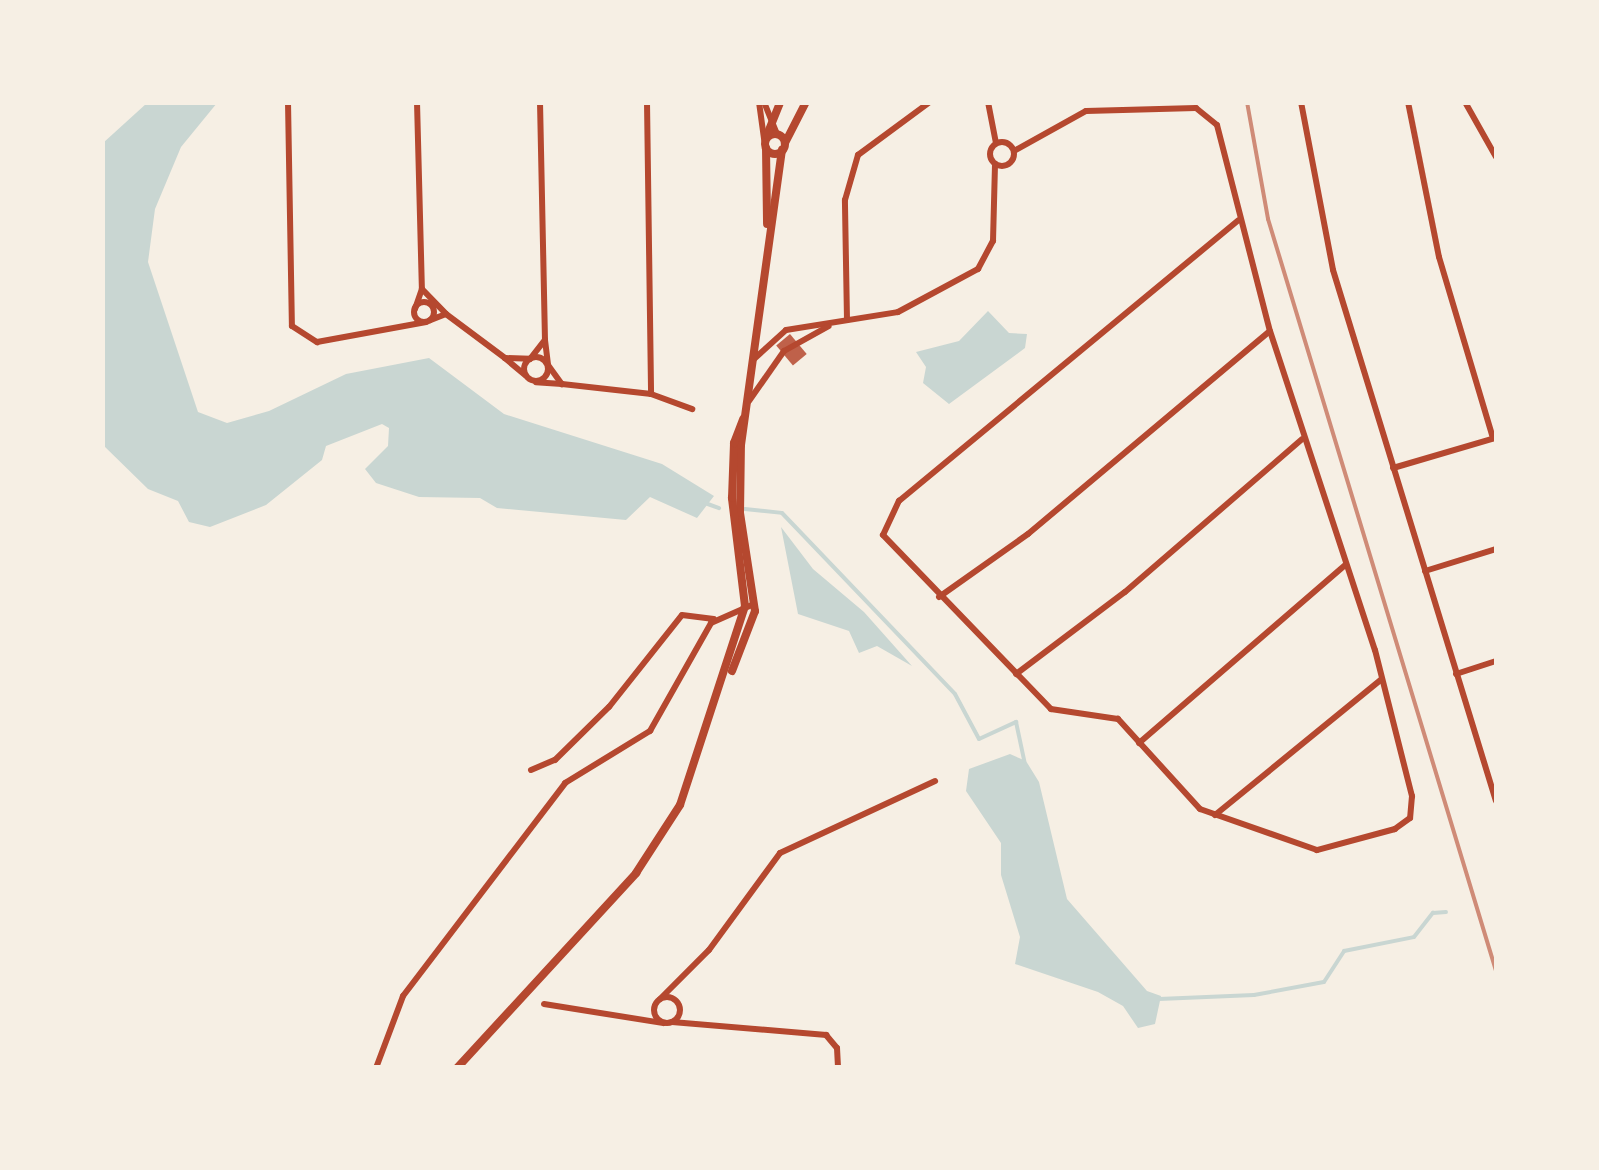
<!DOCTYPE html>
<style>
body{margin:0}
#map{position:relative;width:1599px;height:1170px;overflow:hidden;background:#f6efe4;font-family:Signika,sans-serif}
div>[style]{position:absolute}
.water>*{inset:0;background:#c9d6d2}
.stream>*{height:4px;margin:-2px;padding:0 2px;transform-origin:2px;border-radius:2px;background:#c9d6d2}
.building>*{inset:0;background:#bf614a;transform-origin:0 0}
.minor>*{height:6px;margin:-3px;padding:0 3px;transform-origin:3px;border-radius:3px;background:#b5482f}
.minor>.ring{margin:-3px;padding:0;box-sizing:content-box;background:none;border:6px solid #b5482f;border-radius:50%}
.tertiary>*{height:8px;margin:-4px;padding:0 4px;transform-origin:4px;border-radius:4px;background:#b5482f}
.tertiary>.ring{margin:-4px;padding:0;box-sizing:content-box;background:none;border:8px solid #b5482f;border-radius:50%}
.rail>*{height:4px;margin:-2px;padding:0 2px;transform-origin:2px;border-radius:2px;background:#cf8b77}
span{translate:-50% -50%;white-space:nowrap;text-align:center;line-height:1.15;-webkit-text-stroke:8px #f6efe4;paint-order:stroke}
.frame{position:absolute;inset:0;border:105px solid #f6efe4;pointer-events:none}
</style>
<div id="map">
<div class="water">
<div style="clip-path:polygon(147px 103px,217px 103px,181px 147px,155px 209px,148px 262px,198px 412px,227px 423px,269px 411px,346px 374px,429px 358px,504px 414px,662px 464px,714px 496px,697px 518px,650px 497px,626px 520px,497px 508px,480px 498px,419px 497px,376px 483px,365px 469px,388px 446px,389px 428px,382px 424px,326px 446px,322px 460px,266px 505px,210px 527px,189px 522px,178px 501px,148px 489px,103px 445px,103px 143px)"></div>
<div style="clip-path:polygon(988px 311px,1009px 333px,1027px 334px,1025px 348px,949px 404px,923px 383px,926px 367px,916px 352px,959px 341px)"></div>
<div style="clip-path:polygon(781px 527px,813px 569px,864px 612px,912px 666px,877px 646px,859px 653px,849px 631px,798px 614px)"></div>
<div style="clip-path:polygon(1010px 754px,1026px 761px,1039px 782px,1067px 899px,1147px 991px,1161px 996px,1155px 1024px,1138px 1028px,1123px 1006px,1098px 992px,1015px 964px,1020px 937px,1001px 875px,1001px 843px,966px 791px,969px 769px)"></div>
</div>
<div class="stream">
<div style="left:705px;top:503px;width:15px;rotate:20deg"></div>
<div style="left:745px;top:509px;width:37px;rotate:6deg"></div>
<div style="left:782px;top:513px;width:250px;rotate:46.3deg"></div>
<div style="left:955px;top:694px;width:51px;rotate:61.9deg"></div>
<div style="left:979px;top:739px;width:41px;rotate:-24.7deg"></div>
<div style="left:1016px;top:722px;width:40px;rotate:78deg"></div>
<div style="left:1159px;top:999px;width:95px;rotate:-2.4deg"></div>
<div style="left:1254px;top:995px;width:71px;rotate:-10.5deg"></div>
<div style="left:1324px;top:982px;width:37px;rotate:-57deg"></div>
<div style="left:1344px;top:951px;width:71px;rotate:-11.3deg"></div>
<div style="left:1414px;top:937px;width:31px;rotate:-52deg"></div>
<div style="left:1433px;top:913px;width:13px;rotate:-4deg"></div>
</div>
<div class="building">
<div style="left:790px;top:334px;width:26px;height:18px;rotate:50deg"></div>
</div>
<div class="minor">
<div style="left:288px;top:102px;width:224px;rotate:89deg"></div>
<div style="left:292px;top:326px;width:30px;rotate:33deg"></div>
<div style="left:317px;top:342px;width:111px;rotate:-10.4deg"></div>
<div style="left:417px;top:102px;width:187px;rotate:88.5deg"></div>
<div style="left:540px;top:102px;width:238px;rotate:88.8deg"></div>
<div style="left:647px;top:102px;width:292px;rotate:89.2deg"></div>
<div style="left:759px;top:102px;width:44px;rotate:82.2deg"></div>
<div style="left:764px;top:102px;width:35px;rotate:68deg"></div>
<div style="left:988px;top:102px;width:42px;rotate:79deg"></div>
<div style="left:1301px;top:102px;width:171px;rotate:79.2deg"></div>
<div style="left:1333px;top:270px;width:555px;rotate:72.94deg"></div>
<div style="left:1408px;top:102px;width:158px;rotate:78.7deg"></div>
<div style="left:1439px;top:257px;width:189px;rotate:73.4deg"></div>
<div style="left:1465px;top:102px;width:63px;rotate:60.6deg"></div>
<div class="ring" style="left:990px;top:142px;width:18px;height:18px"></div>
<div style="left:1014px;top:151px;width:82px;rotate:-29.1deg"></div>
<div style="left:1086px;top:111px;width:110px;rotate:-1.6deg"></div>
<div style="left:1196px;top:108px;width:27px;rotate:39deg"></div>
<div style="left:1217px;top:125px;width:213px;rotate:75.6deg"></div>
<div style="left:1270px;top:331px;width:336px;rotate:71.8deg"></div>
<div style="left:1375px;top:650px;width:151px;rotate:75.8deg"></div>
<div style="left:1412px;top:796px;width:22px;rotate:95deg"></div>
<div style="left:1410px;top:818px;width:19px;rotate:144deg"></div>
<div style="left:1395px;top:829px;width:81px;rotate:164.9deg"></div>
<div style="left:1317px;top:850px;width:124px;rotate:-160.7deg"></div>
<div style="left:1200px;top:809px;width:122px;rotate:-132.3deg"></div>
<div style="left:1118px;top:719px;width:68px;rotate:-171.5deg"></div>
<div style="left:1051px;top:709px;width:242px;rotate:-134deg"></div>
<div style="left:883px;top:535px;width:38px;rotate:-65deg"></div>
<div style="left:899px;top:501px;width:440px;rotate:-39.6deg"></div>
<div class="ring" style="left:414px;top:302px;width:14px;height:14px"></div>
<div style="left:415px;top:309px;width:21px;rotate:-71deg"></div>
<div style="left:422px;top:289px;width:35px;rotate:46deg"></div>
<div style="left:446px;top:314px;width:17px;rotate:159deg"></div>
<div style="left:446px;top:314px;width:74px;rotate:36.7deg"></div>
<div style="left:847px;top:320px;width:120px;rotate:-91deg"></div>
<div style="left:845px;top:200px;width:47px;rotate:-73.9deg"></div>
<div style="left:858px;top:155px;width:89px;rotate:-36.4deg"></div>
<div class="ring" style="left:524px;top:357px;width:18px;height:18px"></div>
<div style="left:754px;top:359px;width:43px;rotate:-42.2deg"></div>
<div style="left:786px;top:330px;width:113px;rotate:-9.1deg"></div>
<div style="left:898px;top:312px;width:91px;rotate:-28.3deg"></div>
<div style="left:978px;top:269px;width:32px;rotate:-62deg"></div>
<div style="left:993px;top:241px;width:77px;rotate:-88.5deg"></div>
<div style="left:525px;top:375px;width:26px;rotate:-140deg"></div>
<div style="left:505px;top:358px;width:25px;rotate:2deg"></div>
<div style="left:530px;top:359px;width:24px;rotate:-52deg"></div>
<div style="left:545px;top:340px;width:25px;rotate:83deg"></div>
<div style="left:548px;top:365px;width:24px;rotate:54deg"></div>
<div style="left:562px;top:384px;width:26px;rotate:-176deg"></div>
<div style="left:562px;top:384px;width:90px;rotate:6.4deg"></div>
<div style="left:651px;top:394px;width:44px;rotate:20.1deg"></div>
<div style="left:749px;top:401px;width:61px;rotate:-55deg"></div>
<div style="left:784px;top:351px;width:51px;rotate:-29.1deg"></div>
<div style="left:1393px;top:468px;width:106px;rotate:-16.4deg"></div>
<div style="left:1425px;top:571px;width:74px;rotate:-17.2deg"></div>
<div style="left:939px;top:597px;width:109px;rotate:-35.3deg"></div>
<div style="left:1028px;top:534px;width:314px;rotate:-40deg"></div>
<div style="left:1016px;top:674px;width:136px;rotate:-37deg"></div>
<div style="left:1125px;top:592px;width:234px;rotate:-40.8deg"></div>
<div style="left:1456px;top:674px;width:42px;rotate:-18deg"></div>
<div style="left:1139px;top:743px;width:272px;rotate:-40.8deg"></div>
<div style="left:531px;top:770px;width:26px;rotate:-23deg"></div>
<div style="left:555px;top:760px;width:76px;rotate:-44.5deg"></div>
<div style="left:609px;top:707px;width:117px;rotate:-51.6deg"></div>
<div style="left:682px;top:615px;width:32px;rotate:7deg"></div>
<div style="left:1215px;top:815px;width:215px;rotate:-39.2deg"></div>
<div class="ring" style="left:654px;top:997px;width:20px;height:20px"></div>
<div style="left:660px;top:999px;width:69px;rotate:-45deg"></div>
<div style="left:709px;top:950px;width:120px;rotate:-53.8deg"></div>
<div style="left:780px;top:853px;width:171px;rotate:-24.9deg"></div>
<div style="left:544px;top:1004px;width:121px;rotate:9.1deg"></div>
<div style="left:672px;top:1022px;width:155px;rotate:4.8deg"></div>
<div style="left:826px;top:1035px;width:17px;rotate:50deg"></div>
<div style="left:837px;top:1048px;width:20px;rotate:87deg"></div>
<div style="left:376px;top:1068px;width:77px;rotate:-69.4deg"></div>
<div style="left:403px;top:996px;width:268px;rotate:-52.7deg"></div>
<div style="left:565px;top:783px;width:100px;rotate:-31.5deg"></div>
<div style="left:650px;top:731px;width:124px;rotate:-60.5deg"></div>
<div style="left:711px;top:623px;width:47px;rotate:-23.8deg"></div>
</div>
<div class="tertiary">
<div class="ring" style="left:765px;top:134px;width:12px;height:12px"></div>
<div style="left:767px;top:135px;width:35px;rotate:-68deg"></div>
<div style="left:785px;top:143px;width:46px;rotate:-62.9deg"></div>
<div style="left:766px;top:148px;width:76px;rotate:89.2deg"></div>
<div style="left:732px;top:671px;width:64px;rotate:-69deg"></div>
<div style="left:755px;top:611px;width:99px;rotate:-98.7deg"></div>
<div style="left:740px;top:513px;width:68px;rotate:-89.2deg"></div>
<div style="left:741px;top:445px;width:298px;rotate:-82.1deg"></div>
<div style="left:457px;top:1068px;width:265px;rotate:-47.4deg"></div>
<div style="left:636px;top:873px;width:81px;rotate:-57.1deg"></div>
<div style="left:680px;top:805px;width:209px;rotate:-71.9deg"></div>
<div style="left:745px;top:606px;width:109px;rotate:-96.9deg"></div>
<div style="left:732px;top:498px;width:55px;rotate:-87.9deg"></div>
<div style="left:734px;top:443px;width:26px;rotate:-69deg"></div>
</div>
<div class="rail">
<div style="left:1247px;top:102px;width:119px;rotate:79.8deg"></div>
<div style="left:1268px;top:219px;width:786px;rotate:73.13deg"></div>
</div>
<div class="frame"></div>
</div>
